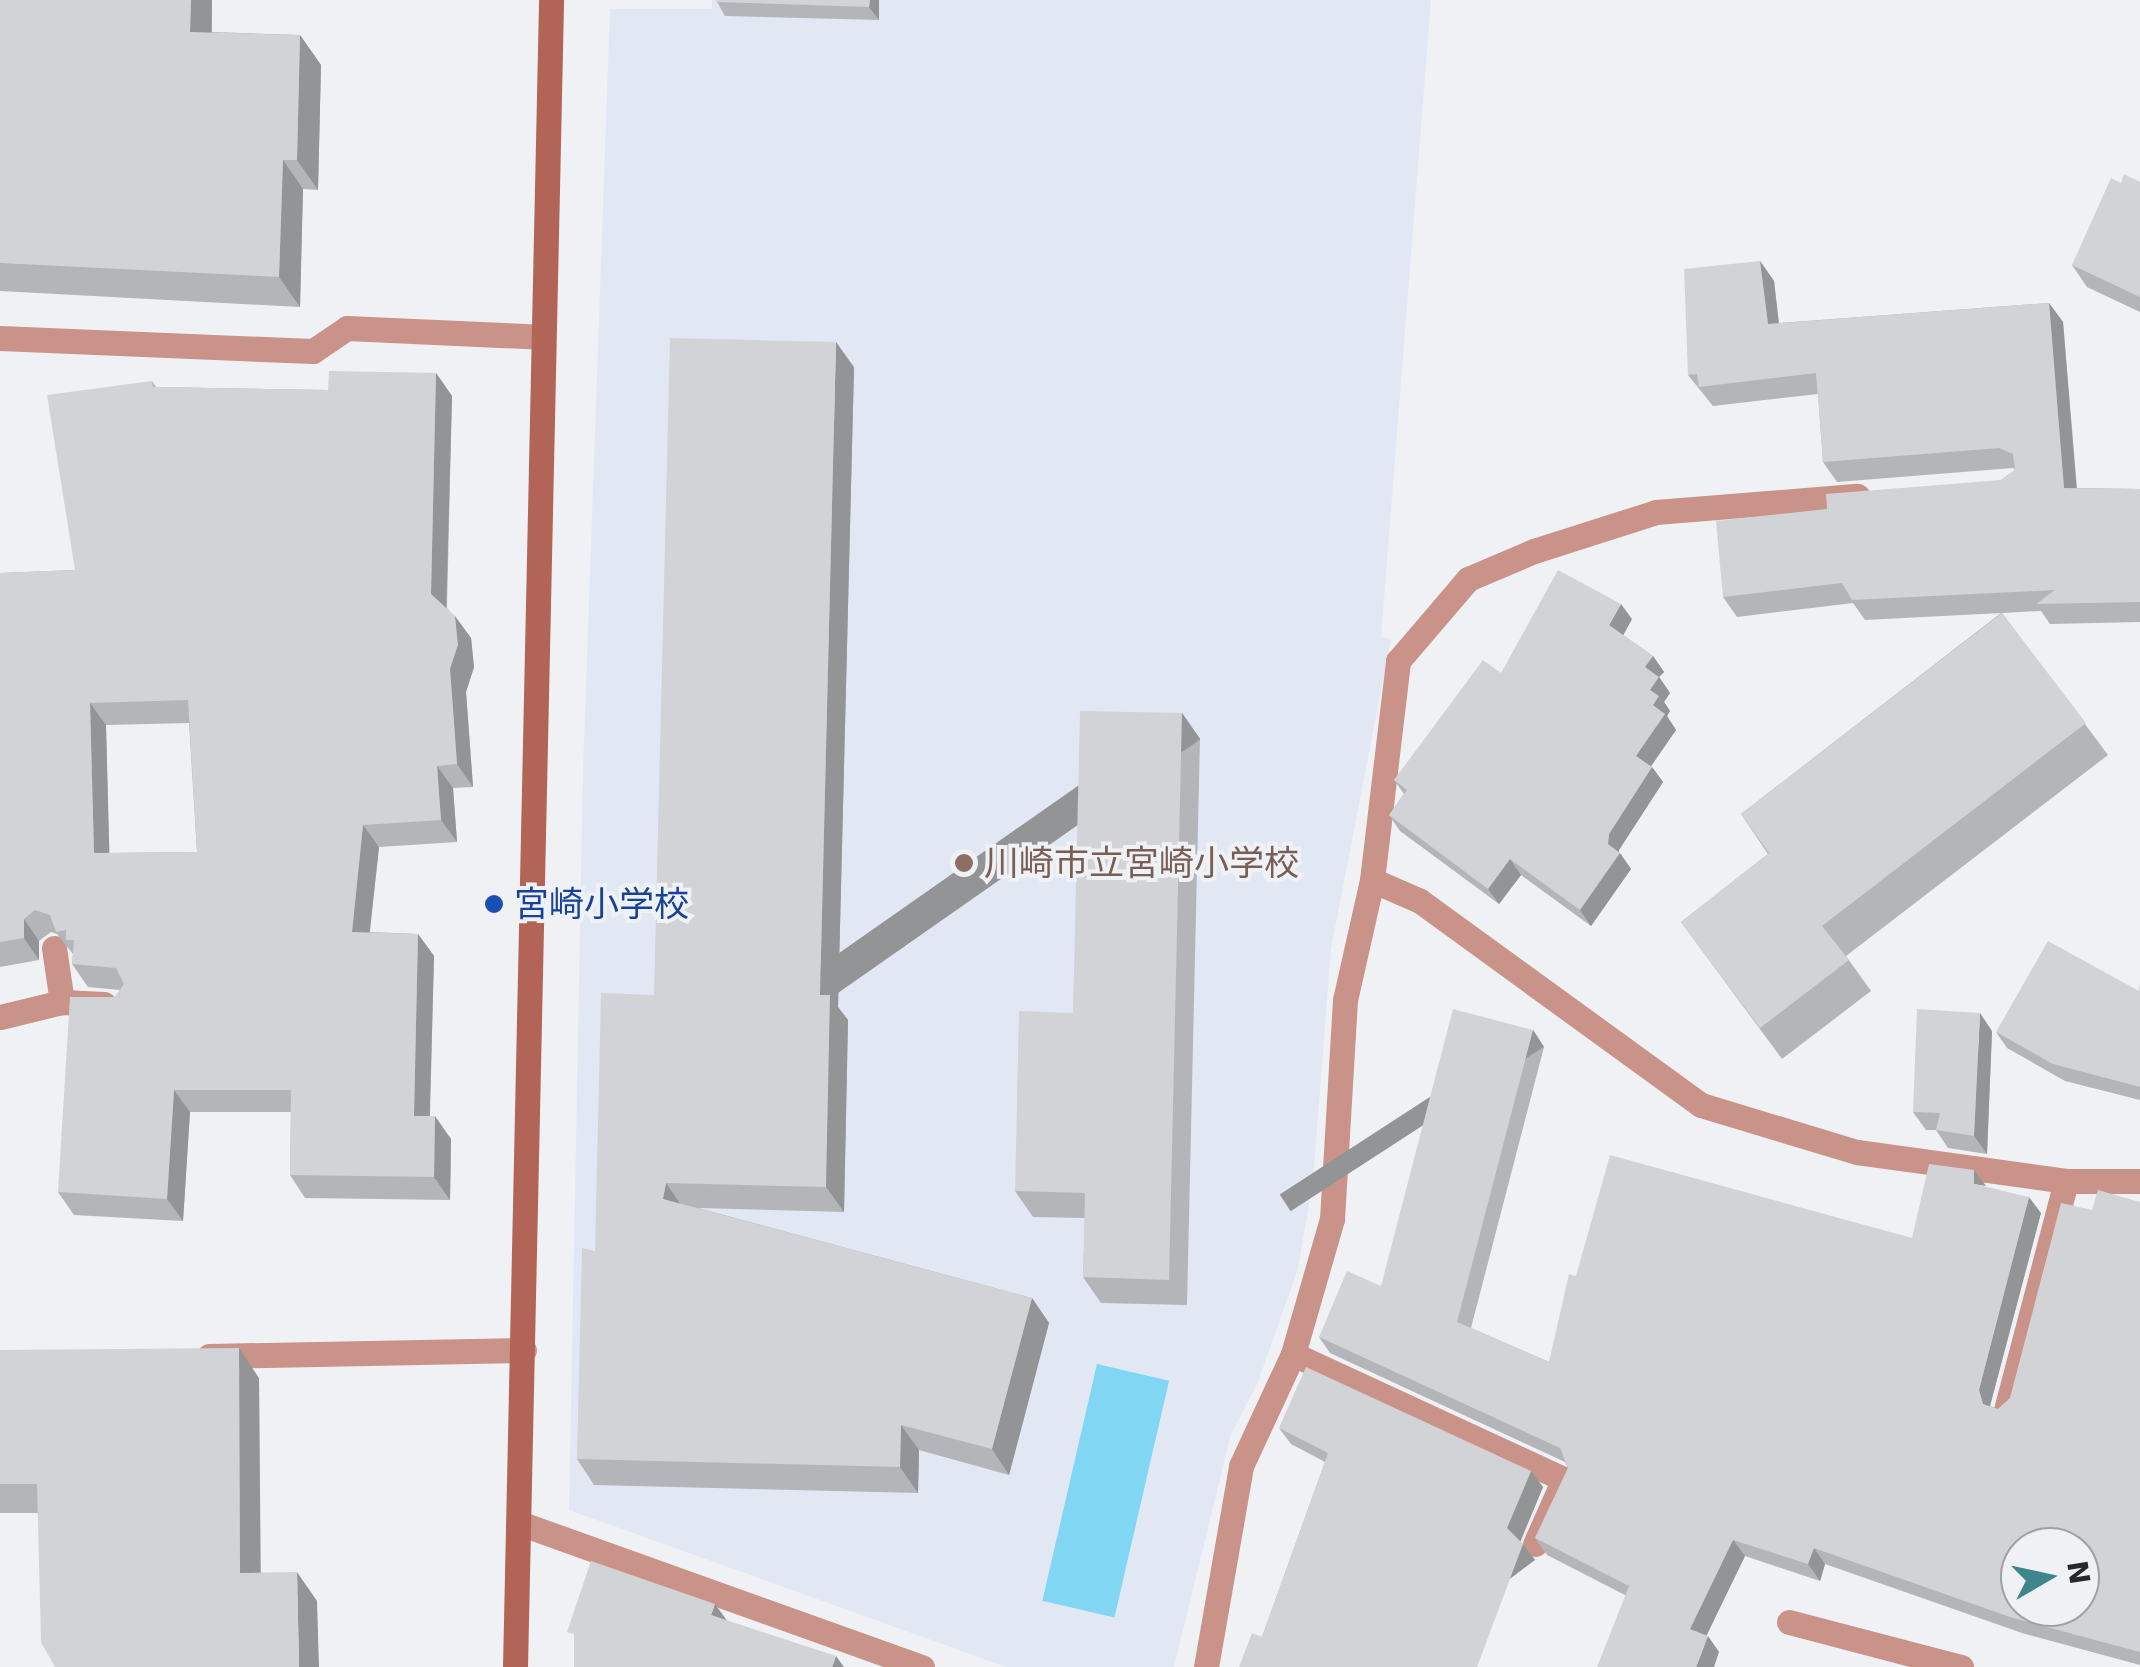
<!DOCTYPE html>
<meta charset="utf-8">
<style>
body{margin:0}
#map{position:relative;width:2140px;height:1667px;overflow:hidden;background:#eff1f5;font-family:"DejaVu Sans","Noto Sans JP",sans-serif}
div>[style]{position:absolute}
.built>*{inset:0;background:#e2e8f3}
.water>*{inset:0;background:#81d6f4;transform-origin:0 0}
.lane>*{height:25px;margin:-12.5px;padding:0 12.5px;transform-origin:12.5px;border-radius:12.5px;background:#ca9389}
.street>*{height:25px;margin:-12.5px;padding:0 12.5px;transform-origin:12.5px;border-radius:12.5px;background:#ca9389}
.secondary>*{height:25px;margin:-12.5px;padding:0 12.5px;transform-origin:12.5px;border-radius:12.5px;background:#b26456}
.wall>*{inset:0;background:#b4b5b9}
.shaded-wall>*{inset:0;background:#929496;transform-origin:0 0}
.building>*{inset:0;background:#d1d3d7}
.dots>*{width:28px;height:28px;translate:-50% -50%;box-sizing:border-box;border:5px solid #eff1f5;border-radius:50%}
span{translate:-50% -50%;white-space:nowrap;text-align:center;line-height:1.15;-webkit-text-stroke:8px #eff1f5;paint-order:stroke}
.education-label{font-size:35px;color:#785e54}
.left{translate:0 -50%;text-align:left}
.transit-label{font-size:35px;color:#164399}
.north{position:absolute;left:2000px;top:1527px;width:100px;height:100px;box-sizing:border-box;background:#eff1f5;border:2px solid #9fa1a4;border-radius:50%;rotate:81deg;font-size:28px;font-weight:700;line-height:40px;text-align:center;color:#27282a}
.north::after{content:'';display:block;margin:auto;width:35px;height:45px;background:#3e858e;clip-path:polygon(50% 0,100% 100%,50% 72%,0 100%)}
</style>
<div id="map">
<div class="built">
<div style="clip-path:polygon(712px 0,1431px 0,1381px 637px,1391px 639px,1331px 949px,1313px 1181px,1298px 1269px,1258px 1382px,1231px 1434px,1174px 1667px,1006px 1667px,569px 1510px,583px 770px,610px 9px,712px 9px)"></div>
</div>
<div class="water">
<div style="left:1097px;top:1364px;width:74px;height:243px;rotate:13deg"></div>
</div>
<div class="lane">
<div style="left:0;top:338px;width:313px;rotate:2.4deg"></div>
<div style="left:313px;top:351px;width:41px;rotate:-34.1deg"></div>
<div style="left:347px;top:328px;width:195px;rotate:2.6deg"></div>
<div style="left:54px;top:948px;width:55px;rotate:81.6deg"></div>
<div style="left:0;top:1017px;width:64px;rotate:-13.6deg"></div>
<div style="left:62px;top:1002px;width:42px;rotate:2.7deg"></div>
<div style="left:1293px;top:1354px;width:298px;rotate:24.8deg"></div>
<div style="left:1564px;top:1479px;width:71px;rotate:114deg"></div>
<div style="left:2006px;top:1410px;width:237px;rotate:-75.3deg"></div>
<div style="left:1789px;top:1622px;width:178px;rotate:14.7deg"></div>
</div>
<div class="street">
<div style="left:1372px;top:880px;width:52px;rotate:23.6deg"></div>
<div style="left:1420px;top:901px;width:347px;rotate:36deg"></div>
<div style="left:1701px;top:1105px;width:163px;rotate:16.8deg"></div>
<div style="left:1857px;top:1152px;width:211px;rotate:7.9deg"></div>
<div style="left:2066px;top:1181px;width:74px"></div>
<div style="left:209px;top:1356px;width:315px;rotate:-1.1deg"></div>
<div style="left:522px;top:1524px;width:425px;rotate:19.7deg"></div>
<div style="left:1206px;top:1667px;width:204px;rotate:-80.1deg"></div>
<div style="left:1241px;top:1466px;width:123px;rotate:-65.1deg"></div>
<div style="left:1293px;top:1354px;width:141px;rotate:-73.9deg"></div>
<div style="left:1332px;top:1219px;width:219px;rotate:-86.6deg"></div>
<div style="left:1345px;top:1000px;width:123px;rotate:-77.3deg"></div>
<div style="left:1372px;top:880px;width:221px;rotate:-83.2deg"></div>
<div style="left:1398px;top:661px;width:108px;rotate:-49.5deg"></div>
<div style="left:1468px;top:579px;width:72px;rotate:-23deg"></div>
<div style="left:1534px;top:551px;width:128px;rotate:-17.7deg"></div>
<div style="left:1656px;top:512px;width:202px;rotate:-4.6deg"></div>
</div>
<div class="secondary">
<div style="left:515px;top:1667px;width:1667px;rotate:-88.76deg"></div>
</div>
<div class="wall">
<div style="clip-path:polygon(0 0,212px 0,212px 32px,300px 35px,321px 65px,318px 190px,303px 189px,300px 307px,0 291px)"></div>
<div style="clip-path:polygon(716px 0,879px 0,879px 20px,725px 16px)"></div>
<div style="clip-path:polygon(2140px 182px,2140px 312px,2087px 287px,2072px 265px,2121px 183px)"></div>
<div style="clip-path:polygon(1760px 261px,1774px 281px,1779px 323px,2049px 303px,2063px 322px,2077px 488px,2140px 489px,2140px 622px,2050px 624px,2041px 611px,2002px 613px,2108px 755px,1846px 956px,1871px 991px,1782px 1059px,1681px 922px,1768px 854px,1741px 814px,2001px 613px,1865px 620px,1853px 603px,1737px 617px,1723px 597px,1827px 509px,2001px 480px,2015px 470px,2013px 468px,1837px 482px,1823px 462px,1818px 394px,1713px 406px,1688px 375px)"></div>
<div style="clip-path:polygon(854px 367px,838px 1007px,848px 1020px,844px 1212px,698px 1208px,1032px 1298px,1049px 1323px,1009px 1475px,919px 1450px,918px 1493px,594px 1485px,577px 1459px,595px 1251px,654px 995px)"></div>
<div style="clip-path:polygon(evenodd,436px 373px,452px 396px,447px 608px,471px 638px,474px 667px,466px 692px,473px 787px,453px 788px,457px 842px,379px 847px,370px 932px,418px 934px,434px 956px,430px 1116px,451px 1139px,450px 1200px,305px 1198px,290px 1175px,291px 1112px,190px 1112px,183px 1221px,74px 1215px,58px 1192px,115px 997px,120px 990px,88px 987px,72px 964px,73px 954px,57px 934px,51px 932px,39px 941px,39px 960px,0 967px,0 573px,75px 570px,152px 381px,156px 387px,328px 390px,436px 373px,189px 723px,197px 852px,109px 853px,106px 725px,189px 723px)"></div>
<div style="clip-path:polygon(1632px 619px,1623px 635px,1653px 656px,1664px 672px,1659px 677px,1670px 693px,1664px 702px,1670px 711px,1667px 716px,1676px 730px,1651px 766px,1663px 782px,1619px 850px,1619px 852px,1631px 869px,1591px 926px,1521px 875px,1499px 904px,1400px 831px,1389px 815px,1404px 794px,1394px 780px,1501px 673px)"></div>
<div style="clip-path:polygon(1182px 713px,1200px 739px,1187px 1305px,1101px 1303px,1083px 1277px,1085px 1218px,1033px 1217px,1015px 1191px,1073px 1013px)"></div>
<div style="clip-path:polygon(2140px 986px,2140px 1100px,2065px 1081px,2007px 1048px,1996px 1032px,2139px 991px)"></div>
<div style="clip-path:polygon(1533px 1030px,1544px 1047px,1471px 1328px,1549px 1362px,1576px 1276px,1912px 1238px,1986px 1187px,2041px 1213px,1990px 1406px,1998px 1409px,2010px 1398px,2092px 1210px,2140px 1202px,2140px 1665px,2022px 1633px,1825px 1564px,1820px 1581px,1745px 1556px,1706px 1635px,1719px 1652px,1625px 1595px,1547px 1555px,1535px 1538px,1568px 1468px,1565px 1462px,1330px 1353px,1319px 1337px,1381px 1286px)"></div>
<div style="clip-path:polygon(1992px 1031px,1987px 1154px,1948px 1148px,1936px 1130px,1926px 1130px,1913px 1112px)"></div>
<div style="clip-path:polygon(0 1350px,259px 1378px,260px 1572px,317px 1601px,38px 1513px,0 1513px)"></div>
<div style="clip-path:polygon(1279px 1428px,1531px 1471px,1543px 1487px,1520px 1541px,1535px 1560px,1262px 1637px,1325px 1462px,1291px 1444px)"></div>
</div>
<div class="shaded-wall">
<div style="clip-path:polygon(191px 0,212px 0,211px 62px,190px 32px)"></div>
<div style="clip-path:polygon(870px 0,879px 0,879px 20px,869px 7px)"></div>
<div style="clip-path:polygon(300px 35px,321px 65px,318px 190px,297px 160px)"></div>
<div style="clip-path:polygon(283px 160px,303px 189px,300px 307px,279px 277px)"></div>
<div style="clip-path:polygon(1760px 261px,1774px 281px,1781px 344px,1768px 324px)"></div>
<div style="clip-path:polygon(2049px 303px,2063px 322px,2078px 507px,2064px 488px)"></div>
<div style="clip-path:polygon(836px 342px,854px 367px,838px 1007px,848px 1020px,844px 1212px,826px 1187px,820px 995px)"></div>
<div style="clip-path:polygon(436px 373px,452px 396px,446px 616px,431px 594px)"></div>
<div style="clip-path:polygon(1621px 604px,1632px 619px,1620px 641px,1609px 625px)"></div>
<div style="clip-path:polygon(455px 616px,471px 638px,474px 667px,466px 692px,473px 787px,457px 764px,450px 669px)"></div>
<div style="clip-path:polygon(1653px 656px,1664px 672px,1659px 677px,1670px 693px,1664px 702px,1670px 711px,1667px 716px,1676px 730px,1647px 772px,1636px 756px,1653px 705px,1645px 667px)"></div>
<div style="clip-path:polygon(90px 703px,106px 725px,110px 876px,94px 853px)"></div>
<div style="left:1182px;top:713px;width:32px;height:567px;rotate:55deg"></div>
<div style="clip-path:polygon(437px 766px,453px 788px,457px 842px,441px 820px)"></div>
<div style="clip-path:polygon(1652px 767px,1663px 782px,1619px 850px,1619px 854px,1620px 853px,1631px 869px,1591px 926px,1580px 910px,1608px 844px,1609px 834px)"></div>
<div style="clip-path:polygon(363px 825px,379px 847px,367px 954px,352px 932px)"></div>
<div style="clip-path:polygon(1510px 859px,1521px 875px,1499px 904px,1488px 889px)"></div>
<div style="clip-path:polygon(24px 919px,39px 941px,39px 960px,24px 938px)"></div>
<div style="clip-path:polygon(418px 934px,434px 956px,429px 1138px,414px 1116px)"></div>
<div style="clip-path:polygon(1980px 1013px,1992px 1031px,1987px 1154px,1974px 1136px)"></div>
<div style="left:1533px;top:1030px;width:20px;height:302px;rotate:57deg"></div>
<div style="clip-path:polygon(174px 1090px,190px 1112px,183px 1221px,167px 1199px)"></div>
<div style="clip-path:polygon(435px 1116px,451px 1139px,450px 1200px,434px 1177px)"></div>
<div style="clip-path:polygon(1974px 1170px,1986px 1186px,1974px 1184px)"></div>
<div style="clip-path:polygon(666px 1183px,683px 1208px,663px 1199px)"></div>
<div style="clip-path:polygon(2029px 1197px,2041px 1213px,1990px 1406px,1994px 1421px,1983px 1404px,1979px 1390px)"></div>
<div style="clip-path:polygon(1032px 1298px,1049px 1323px,1009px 1475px,992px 1449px)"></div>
<div style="clip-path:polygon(239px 1348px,259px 1378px,261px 1602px,240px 1573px)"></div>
<div style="clip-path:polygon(901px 1425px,919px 1450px,918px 1493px,900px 1467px)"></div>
<div style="clip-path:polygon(1531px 1471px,1543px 1487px,1519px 1545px,1507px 1528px)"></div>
<div style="clip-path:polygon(1733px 1540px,1745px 1556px,1702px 1645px,1690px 1629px)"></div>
<div style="left:1523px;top:1544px;width:20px;height:131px;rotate:53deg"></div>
<div style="clip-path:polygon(1814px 1548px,1825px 1564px,1820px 1581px,1808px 1564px)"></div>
<div style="clip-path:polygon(297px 1572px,317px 1601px,319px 1667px,299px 1667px)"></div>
<div style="clip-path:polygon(715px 1604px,728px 1622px,711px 1615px)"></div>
<div style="clip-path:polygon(1708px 1636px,1719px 1652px,1714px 1667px,1696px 1667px)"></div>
<div style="clip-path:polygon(836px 1656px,844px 1667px,832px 1667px)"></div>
</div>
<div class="building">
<div style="clip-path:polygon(0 0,191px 0,190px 32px,300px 35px,297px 160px,283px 160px,279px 277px,0 263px)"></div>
<div style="clip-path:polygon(716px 0,870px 0,869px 7px,716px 2px)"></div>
<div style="clip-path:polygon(2124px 174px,2140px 182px,2140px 297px,2072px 265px,2111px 178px,2121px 183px)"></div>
<div style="clip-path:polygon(1760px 261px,1768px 324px,2049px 303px,2064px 488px,2140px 489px,2140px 602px,2036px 604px,2055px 590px,1852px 600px,1842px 583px,1723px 597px,1716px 521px,1827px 509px,1826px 494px,2001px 480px,2015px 470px,2013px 454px,1999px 448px,1823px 462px,1816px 373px,1699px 387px,1697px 374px,1688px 375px,1684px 269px)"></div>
<div style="clip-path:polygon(670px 338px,836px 342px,820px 995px,830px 995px,826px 1187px,666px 1183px,663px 1199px,1032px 1298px,992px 1449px,901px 1425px,900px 1467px,577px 1459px,582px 1248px,595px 1251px,601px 993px,654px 995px)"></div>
<div style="clip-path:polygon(evenodd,329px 371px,436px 373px,431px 594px,455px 616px,458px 645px,450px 669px,457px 764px,437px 766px,441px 820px,363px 825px,352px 932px,418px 934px,414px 1116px,435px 1116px,434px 1177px,290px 1175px,291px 1090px,174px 1090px,167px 1199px,58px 1192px,70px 997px,115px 997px,124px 984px,116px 968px,72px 964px,74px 940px,66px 940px,66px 930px,56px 932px,50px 915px,35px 910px,24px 919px,24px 938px,0 942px,0 573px,75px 570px,47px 395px,152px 381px,153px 387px,328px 390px,329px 371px,188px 700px,197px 852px,94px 853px,90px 703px,188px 700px)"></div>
<div style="clip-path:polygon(1558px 570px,1621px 604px,1609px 625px,1653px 656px,1645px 667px,1659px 677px,1650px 690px,1659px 696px,1653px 705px,1665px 714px,1636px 756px,1652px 767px,1609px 834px,1608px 844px,1620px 853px,1580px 910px,1510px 859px,1488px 889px,1389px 815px,1407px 790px,1394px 780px,1483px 660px,1501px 673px)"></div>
<div style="clip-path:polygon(2002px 613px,2086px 723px,1822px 926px,1849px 960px,1760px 1028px,1681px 922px,1769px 853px,1741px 814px)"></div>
<div style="clip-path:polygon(1080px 711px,1182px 713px,1169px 1280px,1083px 1277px,1085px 1193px,1015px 1191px,1019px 1011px,1073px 1013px)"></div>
<div style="clip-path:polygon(2048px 941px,2139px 991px,2140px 986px,2140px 1087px,2053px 1064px,1996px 1032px)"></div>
<div style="clip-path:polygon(evenodd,1453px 1009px,1533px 1030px,1457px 1322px,1549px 1362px,1569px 1274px,1576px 1276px,1610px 1155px,1912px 1238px,1929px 1164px,1974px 1170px,1974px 1184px,2029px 1197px,1979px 1390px,1983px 1404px,1998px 1409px,2010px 1398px,2061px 1203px,2092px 1210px,2098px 1190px,2140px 1202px,2140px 1652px,2010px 1617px,1814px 1548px,1808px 1564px,1733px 1540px,1690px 1629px,1708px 1636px,1696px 1667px,1597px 1667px,1629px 1586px,1535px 1538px,1568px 1468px,1560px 1448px,1319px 1337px,1347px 1271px,1381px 1286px,1453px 1009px,2020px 1547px,2080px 1547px,2080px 1607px,2020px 1607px,2020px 1547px)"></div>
<div style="clip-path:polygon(1917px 1009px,1980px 1013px,1974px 1136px,1936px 1130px,1940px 1113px,1913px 1112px)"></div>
<div style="clip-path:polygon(239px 1348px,240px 1573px,297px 1572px,299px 1667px,55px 1667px,41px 1642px,37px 1484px,0 1484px,0 1350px)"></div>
<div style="clip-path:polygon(1306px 1367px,1531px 1471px,1507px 1528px,1523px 1544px,1477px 1667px,1239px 1667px,1252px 1633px,1262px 1637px,1328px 1453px,1279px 1428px)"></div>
<div style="clip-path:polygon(591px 1561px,715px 1604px,711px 1615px,836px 1656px,832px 1667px,574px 1667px,574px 1634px,567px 1632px)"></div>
</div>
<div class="dots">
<div style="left:964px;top:863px;background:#8d6e63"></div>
<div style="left:494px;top:904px;background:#1a4fb4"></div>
</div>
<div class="education-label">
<span class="left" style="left:984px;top:863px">川崎市立宮崎小学校</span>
</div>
<div class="transit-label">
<span class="left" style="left:514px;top:904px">宮崎小学校</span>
</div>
<div class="north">N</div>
</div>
